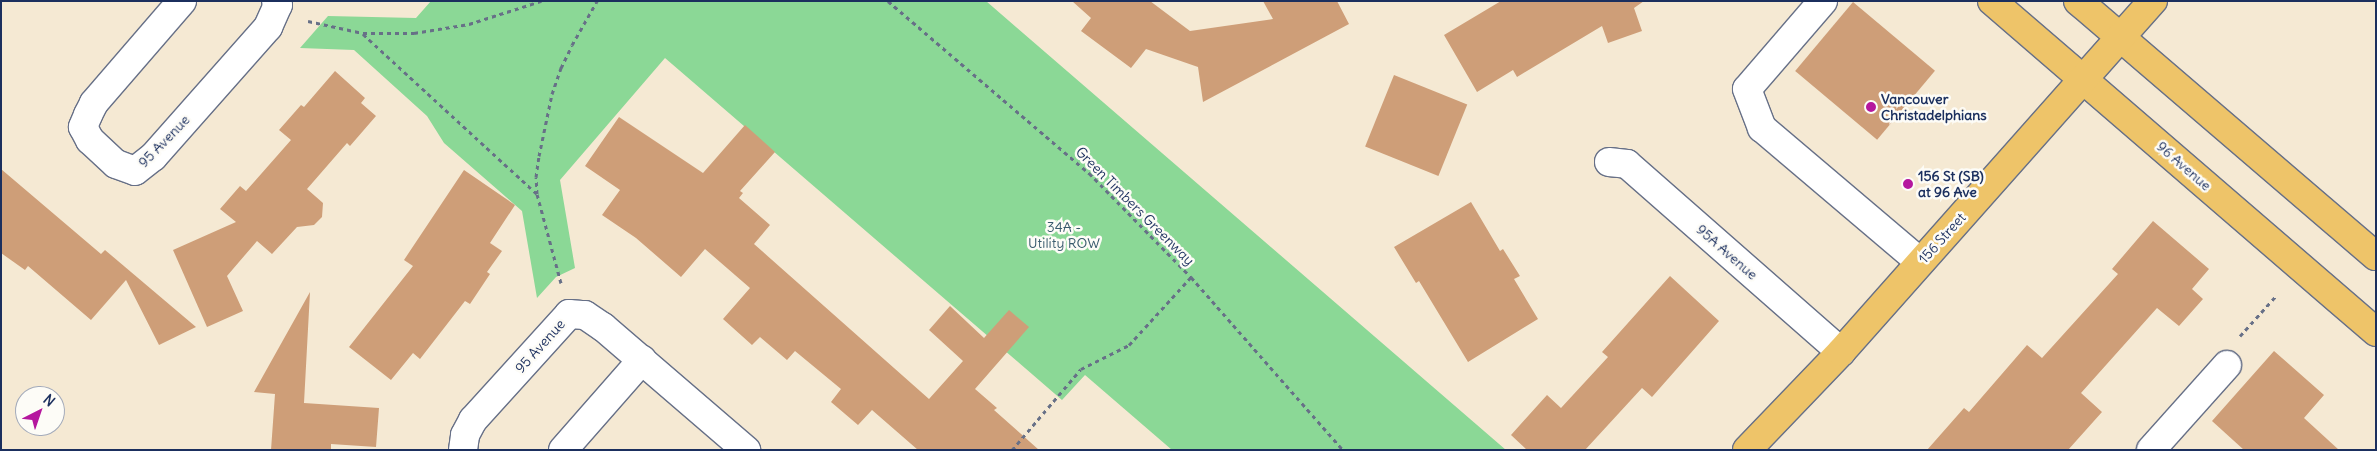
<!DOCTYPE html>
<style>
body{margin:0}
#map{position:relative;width:2377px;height:451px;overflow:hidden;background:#f5e9d3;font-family:Delius,sans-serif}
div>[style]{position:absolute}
.green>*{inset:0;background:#8bd896}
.building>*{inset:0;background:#ce9e78;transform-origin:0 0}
.path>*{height:3px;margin-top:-1.5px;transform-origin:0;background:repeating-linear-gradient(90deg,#677087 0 4px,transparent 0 8px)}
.roads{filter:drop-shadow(1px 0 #677087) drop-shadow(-1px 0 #677087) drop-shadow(0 1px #677087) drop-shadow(0 -1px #677087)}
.minor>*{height:28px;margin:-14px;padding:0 14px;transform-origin:14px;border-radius:14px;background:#fff}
.major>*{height:28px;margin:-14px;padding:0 14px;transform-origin:14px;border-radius:14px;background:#eec469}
.dots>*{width:14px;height:14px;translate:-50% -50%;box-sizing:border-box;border:2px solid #fdfcf7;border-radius:50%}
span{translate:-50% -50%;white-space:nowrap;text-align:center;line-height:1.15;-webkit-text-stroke:5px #fdfcf7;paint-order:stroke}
.poi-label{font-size:14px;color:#1b2f5e;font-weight:700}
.left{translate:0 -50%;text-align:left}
.street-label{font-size:14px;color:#1b2f5e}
.park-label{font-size:14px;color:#37596c}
.frame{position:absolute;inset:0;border:2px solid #1b2f5e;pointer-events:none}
.north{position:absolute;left:15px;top:386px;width:50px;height:50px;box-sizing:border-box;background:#fdfcf7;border:1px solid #a3aaba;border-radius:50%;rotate:41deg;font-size:14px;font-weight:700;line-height:20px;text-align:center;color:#1b2f5e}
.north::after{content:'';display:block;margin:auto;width:18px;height:22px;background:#b5179e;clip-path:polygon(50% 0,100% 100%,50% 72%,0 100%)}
</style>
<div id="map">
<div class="green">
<div style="clip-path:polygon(431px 1px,986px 1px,1506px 450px,1172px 450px,1085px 375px,1062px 400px,665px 58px,560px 180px,575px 268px,556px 277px,537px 298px,522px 211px,444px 143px,427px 116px,354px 50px,300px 48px,328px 16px,416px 18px)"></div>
</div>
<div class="building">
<div style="clip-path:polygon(1072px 1px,1150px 1px,1190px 31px,1273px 19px,1263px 1px,1337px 1px,1349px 24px,1203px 102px,1198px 67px,1146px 49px,1131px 68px,1081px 31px,1091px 18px)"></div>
<div style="clip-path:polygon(1501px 1px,1644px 1px,1634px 8px,1642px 31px,1608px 43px,1602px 26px,1517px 77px,1513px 70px,1477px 92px,1444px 35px)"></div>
<div style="left:1853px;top:2px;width:107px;height:90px;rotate:40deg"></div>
<div style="clip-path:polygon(335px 71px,365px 98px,361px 103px,376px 116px,350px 146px,347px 143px,307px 189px,323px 203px,322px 217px,314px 225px,297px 227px,272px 254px,257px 241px,227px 276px,243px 311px,207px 327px,173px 250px,236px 222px,220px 209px,240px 186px,246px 191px,291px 140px,279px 130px,301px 105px,304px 107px)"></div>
<div style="left:1394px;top:75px;width:79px;height:77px;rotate:22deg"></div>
<div style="clip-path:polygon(619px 117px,703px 173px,745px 125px,775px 152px,740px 191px,743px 193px,739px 198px,770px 225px,754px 244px,929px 399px,963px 361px,929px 330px,950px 306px,984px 338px,1009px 310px,1029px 327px,975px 389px,997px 408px,994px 410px,1039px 450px,918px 450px,872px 410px,858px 425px,831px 402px,841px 389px,795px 351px,787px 360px,760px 337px,752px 345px,723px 319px,750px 288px,705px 249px,681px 277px,636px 238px,602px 215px,620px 190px,585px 166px)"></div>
<div style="clip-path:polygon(1px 169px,101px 254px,105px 250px,196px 327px,159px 345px,126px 280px,91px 320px,28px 266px,25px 270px,1px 253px)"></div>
<div style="clip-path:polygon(464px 170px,515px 205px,490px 243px,502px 251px,487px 272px,490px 274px,470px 304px,465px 301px,420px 359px,413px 353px,391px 380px,349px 347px,413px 266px,404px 260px)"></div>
<div style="clip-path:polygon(1471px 202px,1500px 251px,1503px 249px,1520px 276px,1514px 279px,1538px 319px,1468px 362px,1419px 281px,1416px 283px,1394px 247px)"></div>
<div style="clip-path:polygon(2153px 221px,2209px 269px,2192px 289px,2203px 299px,2179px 326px,2157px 308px,2081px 393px,2102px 412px,2068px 450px,1927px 450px,1964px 408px,1969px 412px,2027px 345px,2042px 358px,2118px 274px,2112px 269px)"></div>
<div style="clip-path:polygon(1670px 276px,1719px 321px,1652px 397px,1642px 388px,1585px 450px,1527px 450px,1511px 435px,1547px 395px,1561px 408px,1608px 357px,1602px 352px)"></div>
<div style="clip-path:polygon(310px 292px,304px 403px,379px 408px,376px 447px,331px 444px,331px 450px,271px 450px,275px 394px,254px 392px)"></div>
<div style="clip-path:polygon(2274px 351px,2324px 395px,2304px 418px,2339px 450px,2244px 450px,2212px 421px)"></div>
</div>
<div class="path">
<div style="left:888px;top:1px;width:265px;rotate:40.6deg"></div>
<div style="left:1089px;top:173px;width:146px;rotate:45.6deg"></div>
<div style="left:1191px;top:277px;width:230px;rotate:48.7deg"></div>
<div style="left:308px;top:21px;width:56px;rotate:12.3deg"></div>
<div style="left:363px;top:33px;width:51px"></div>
<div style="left:414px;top:33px;width:56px;rotate:-9.3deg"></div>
<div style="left:469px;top:24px;width:76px;rotate:-17.7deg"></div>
<div style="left:363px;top:34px;width:236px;rotate:42.6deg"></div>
<div style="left:561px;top:283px;width:92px;rotate:-105.1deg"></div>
<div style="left:537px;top:194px;width:17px;rotate:-93deg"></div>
<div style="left:536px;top:177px;width:21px;rotate:-82deg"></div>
<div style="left:539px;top:156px;width:63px;rotate:-78.2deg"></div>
<div style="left:552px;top:94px;width:28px;rotate:-71deg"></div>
<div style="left:561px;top:68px;width:25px;rotate:-64deg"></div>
<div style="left:572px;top:45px;width:51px;rotate:-60.4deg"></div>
<div style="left:2240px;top:336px;width:54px;rotate:-48deg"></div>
<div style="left:1012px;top:450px;width:106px;rotate:-49.6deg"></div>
<div style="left:1081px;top:369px;width:54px;rotate:-26.6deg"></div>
<div style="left:1129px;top:345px;width:92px;rotate:-47.6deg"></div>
</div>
<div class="roads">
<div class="minor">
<div style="left:182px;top:1px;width:135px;rotate:130.8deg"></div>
<div style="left:94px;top:103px;width:13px;rotate:117deg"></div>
<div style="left:88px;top:115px;width:13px;rotate:113deg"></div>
<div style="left:83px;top:127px;width:15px;rotate:62deg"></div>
<div style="left:90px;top:140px;width:35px;rotate:43deg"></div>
<div style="left:116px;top:164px;width:20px;rotate:20deg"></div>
<div style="left:135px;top:171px;width:23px;rotate:-38deg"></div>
<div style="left:153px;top:157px;width:174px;rotate:-48.5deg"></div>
<div style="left:268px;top:27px;width:24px;rotate:-66deg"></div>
<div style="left:278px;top:5px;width:4px;rotate:-117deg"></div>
<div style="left:1823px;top:1px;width:116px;rotate:130.8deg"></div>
<div style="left:1747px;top:89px;width:42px;rotate:69deg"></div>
<div style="left:1762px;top:128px;width:207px;rotate:40.3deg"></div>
<div style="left:1609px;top:162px;width:18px;rotate:6deg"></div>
<div style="left:1627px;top:164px;width:285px;rotate:41.3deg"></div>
<div style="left:463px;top:450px;width:15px;rotate:-82deg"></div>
<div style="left:465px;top:435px;width:17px;rotate:-62deg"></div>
<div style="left:473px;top:420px;width:143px;rotate:-47.8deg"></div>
<div style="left:569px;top:314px;width:16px;rotate:4deg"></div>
<div style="left:585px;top:315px;width:22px;rotate:34deg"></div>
<div style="left:603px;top:327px;width:189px;rotate:40.7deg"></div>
<div style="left:563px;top:450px;width:120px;rotate:-48.7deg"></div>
<div style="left:2151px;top:450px;width:114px;rotate:-48.2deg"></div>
</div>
<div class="major">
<div style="left:1992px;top:1px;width:507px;rotate:40.76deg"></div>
<div style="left:2078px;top:1px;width:392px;rotate:40.6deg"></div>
<div style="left:1747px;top:450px;width:136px;rotate:-46.2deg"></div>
<div style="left:1841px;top:352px;width:470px;rotate:-48.4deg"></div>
</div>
</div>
<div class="dots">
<div style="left:1871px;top:107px;background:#b5179e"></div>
<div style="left:1908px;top:184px;background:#b5179e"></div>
</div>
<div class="poi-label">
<span class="left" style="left:1881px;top:107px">Vancouver<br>Christadelphians</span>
<span class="left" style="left:1918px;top:184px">156 St (SB)<br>at 96 Ave</span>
</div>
<div class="street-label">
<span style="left:164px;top:141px;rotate:-46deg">95 Avenue</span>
<span style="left:2184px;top:166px;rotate:41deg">96 Avenue</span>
<span style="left:1135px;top:206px;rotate:45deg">Green Timbers Greenway</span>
<span style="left:1942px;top:238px;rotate:-48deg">156 Street</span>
<span style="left:1727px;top:252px;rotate:41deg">95A Avenue</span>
<span style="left:540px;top:346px;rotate:-48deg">95 Avenue</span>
</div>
<div class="park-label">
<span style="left:1064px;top:235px">34A -<br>Utility ROW</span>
</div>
<div class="frame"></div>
<div class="north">N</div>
</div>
